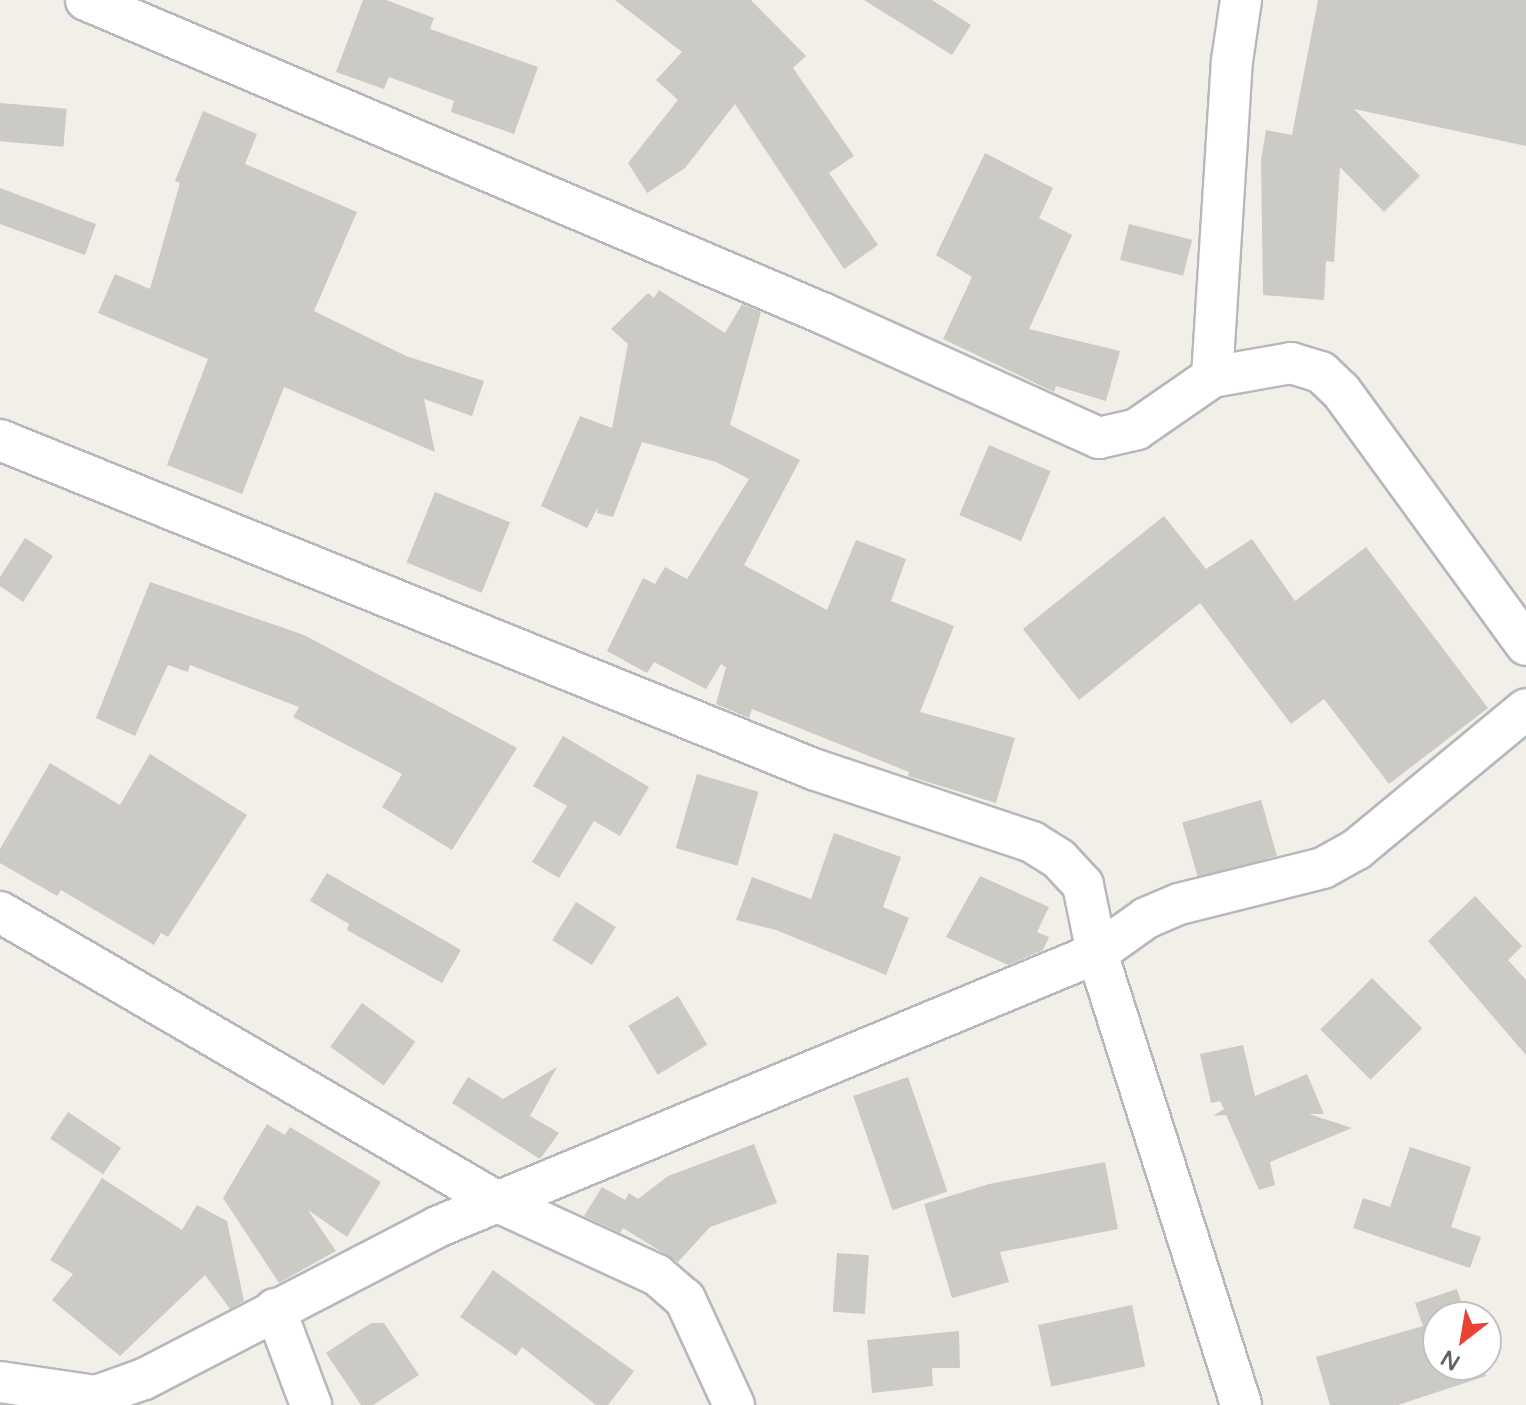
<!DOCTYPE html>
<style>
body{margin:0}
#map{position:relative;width:1526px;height:1405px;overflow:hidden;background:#f1efe8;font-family:"Varela Round",sans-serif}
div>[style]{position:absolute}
.building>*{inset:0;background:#cccac5;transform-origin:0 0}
.roads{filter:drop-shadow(2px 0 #b5b8bc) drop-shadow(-2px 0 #b5b8bc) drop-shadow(0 2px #b5b8bc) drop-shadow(0 -2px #b5b8bc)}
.minor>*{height:40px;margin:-20px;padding:0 20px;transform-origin:20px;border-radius:20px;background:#fff}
span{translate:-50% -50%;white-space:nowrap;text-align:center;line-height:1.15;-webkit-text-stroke:8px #fff;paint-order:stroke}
.north{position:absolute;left:1422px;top:1301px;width:80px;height:80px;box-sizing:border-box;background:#fff;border:2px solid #bfc1c3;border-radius:50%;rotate:211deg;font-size:22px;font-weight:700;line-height:32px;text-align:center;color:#5f6368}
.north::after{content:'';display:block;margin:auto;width:28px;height:36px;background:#ea4335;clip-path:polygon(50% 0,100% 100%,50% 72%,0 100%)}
</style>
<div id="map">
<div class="building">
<div style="clip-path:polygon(363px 0,386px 0,434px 18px,430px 29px,538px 67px,514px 134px,451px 112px,454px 101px,389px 77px,384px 89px,336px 72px)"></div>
<div style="clip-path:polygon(615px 0,751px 0,806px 56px,793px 68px,854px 156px,829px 173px,878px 245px,844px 269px,735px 104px,685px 168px,647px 193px,628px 163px,678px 100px,656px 80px,682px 52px)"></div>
<div style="clip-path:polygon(864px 0,932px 0,971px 25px,952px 55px)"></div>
<div style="clip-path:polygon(1318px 0,1526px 0,1526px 146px,1354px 109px,1420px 176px,1384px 212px,1340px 167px,1334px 262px,1326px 261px,1324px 300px,1263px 295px,1261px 160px,1266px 130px,1292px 135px)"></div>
<div style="left:0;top:103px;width:67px;height:38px;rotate:5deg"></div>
<div style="clip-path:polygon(203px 111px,257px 134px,245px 164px,357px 212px,314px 311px,406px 356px,484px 381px,472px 416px,424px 399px,435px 452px,284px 387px,242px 494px,167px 465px,208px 359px,98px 313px,115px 274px,150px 289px,180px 183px,175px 181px)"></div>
<div style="clip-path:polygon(985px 153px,1053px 188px,1039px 218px,1072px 235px,1029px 329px,1120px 351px,1106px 401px,1056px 386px,1054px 392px,943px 339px,972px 277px,936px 255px)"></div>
<div style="clip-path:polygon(0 188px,96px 224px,85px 255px,0 224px)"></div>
<div style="left:1129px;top:224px;width:65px;height:37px;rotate:14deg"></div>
<div style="clip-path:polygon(659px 290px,725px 333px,742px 304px,761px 312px,730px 425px,800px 460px,744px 565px,827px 610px,856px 540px,906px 559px,891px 601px,954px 626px,920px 712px,1015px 738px,996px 803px,908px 776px,909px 772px,752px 709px,749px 718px,716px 704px,726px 667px,721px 664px,706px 689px,654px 662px,647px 673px,607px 651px,643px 578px,655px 584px,665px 567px,687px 579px,749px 479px,716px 462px,642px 442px,613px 517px,597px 513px,598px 507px,587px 528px,541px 506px,580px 416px,612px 428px,628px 344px,611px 329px,648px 293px,654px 298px)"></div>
<div style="left:989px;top:445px;width:67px;height:76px;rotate:23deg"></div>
<div style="left:435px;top:492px;width:81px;height:76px;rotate:22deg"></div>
<div style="clip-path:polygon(1164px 516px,1206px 569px,1252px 539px,1295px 601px,1366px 547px,1488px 708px,1389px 784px,1324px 699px,1291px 724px,1200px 603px,1079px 700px,1023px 629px)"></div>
<div style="clip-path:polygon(25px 538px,53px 556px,23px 602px,0 586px,0 577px)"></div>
<div style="clip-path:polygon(150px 582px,304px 635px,517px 748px,452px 850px,382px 807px,402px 774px,293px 717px,299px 707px,190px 665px,188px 672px,168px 665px,135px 736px,96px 718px)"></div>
<div style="clip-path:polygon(563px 736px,649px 787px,620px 836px,594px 821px,559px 878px,532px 862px,567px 806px,533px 786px)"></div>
<div style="clip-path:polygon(150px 754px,247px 815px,168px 937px,161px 933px,154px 945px,61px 890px,57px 896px,0 863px,0 849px,50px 763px,120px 805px)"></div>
<div style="left:697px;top:774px;width:64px;height:77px;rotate:16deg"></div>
<div style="left:1261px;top:800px;width:58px;height:82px;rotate:74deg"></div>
<div style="clip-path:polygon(834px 833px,901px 857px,883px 907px,909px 918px,886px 975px,776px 930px,736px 920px,752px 877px,811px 899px)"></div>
<div style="clip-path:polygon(327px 873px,461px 950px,442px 983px,347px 930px,349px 924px,310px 901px)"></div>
<div style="clip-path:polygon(980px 876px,1049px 907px,1037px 932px,1049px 937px,1043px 950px,1008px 965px,946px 937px)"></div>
<div style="clip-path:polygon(1475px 896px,1522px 946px,1508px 960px,1526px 980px,1526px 1055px,1428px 941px)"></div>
<div style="left:576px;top:902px;width:47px;height:45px;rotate:32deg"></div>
<div style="left:1372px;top:978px;width:71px;height:73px;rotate:45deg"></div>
<div style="left:678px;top:996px;width:57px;height:58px;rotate:59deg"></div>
<div style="left:362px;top:1003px;width:66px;height:54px;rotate:36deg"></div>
<div style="clip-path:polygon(1243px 1045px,1255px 1096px,1307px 1074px,1324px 1114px,1309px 1114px,1352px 1128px,1270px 1162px,1275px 1185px,1259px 1190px,1226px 1115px,1213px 1116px,1224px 1109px,1220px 1101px,1211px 1103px,1200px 1054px)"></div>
<div style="clip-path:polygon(557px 1067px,530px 1116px,559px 1133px,540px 1159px,452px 1103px,468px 1077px,503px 1099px)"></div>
<div style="left:908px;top:1077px;width:121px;height:58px;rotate:71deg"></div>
<div style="left:68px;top:1112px;width:64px;height:32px;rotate:34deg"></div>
<div style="clip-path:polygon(267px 1124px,285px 1135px,290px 1127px,381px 1182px,347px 1237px,308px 1210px,336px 1251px,279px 1283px,223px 1198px)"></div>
<div style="clip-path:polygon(754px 1144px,777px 1203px,710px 1227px,678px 1262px,623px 1228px,620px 1233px,584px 1216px,602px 1187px,625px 1200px,629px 1193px,638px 1199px,668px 1176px)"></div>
<div style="clip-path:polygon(1410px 1147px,1471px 1167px,1451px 1227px,1481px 1237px,1470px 1268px,1353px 1228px,1363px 1198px,1390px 1207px)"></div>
<div style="clip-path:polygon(1105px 1162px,1118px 1229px,1000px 1252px,1009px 1282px,952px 1298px,924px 1204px,989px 1184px)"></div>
<div style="clip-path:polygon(102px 1178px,182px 1230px,197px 1205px,227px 1221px,244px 1301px,230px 1309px,205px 1275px,120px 1356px,52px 1300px,73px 1274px,50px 1260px)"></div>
<div style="left:837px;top:1253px;width:32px;height:59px;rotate:4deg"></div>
<div style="clip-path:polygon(493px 1270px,634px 1371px,608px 1405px,596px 1405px,522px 1347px,516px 1356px,460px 1317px)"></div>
<div style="clip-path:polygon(1457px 1289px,1466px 1317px,1438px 1317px,1438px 1365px,1482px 1365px,1486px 1376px,1398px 1405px,1330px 1405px,1316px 1357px,1423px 1326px,1415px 1303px)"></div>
<div style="left:1132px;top:1305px;width:63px;height:96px;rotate:78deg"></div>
<div style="clip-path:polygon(371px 1323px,384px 1323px,419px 1375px,373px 1405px,361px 1405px,326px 1353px)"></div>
<div style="clip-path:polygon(959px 1331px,960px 1368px,932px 1368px,933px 1386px,872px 1393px,867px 1340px)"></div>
</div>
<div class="roads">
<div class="minor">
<div style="left:86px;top:0;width:800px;rotate:23.04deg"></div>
<div style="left:822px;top:313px;width:304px;rotate:24.3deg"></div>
<div style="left:1099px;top:438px;width:39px;rotate:-13deg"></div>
<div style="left:1137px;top:429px;width:91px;rotate:-34.7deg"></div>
<div style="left:1212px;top:377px;width:80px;rotate:-10deg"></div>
<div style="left:1291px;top:363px;width:31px;rotate:17deg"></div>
<div style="left:1321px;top:372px;width:28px;rotate:44deg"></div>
<div style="left:1341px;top:391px;width:314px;rotate:53.9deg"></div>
<div style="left:1212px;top:377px;width:317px;rotate:-86.4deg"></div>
<div style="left:1232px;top:61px;width:62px;rotate:-81.6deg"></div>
<div style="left:0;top:440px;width:877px;rotate:22.03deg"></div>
<div style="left:813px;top:769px;width:231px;rotate:18.4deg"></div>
<div style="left:1032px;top:842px;width:32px;rotate:32deg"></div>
<div style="left:1059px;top:859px;width:35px;rotate:47deg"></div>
<div style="left:1083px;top:885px;width:69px;rotate:78.4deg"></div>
<div style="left:1097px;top:953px;width:474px;rotate:72.3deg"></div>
<div style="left:0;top:912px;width:574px;rotate:30.23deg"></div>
<div style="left:496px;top:1201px;width:177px;rotate:24.7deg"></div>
<div style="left:657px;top:1275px;width:37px;rotate:41deg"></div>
<div style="left:685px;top:1299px;width:117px;rotate:65.2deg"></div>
<div style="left:275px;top:1309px;width:103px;rotate:69.4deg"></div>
<div style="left:0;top:1382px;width:97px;rotate:8.3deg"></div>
<div style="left:96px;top:1396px;width:51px;rotate:-19.5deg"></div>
<div style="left:144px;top:1379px;width:330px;rotate:-27.4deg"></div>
<div style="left:437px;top:1227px;width:715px;rotate:-22.55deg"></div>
<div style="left:1097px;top:953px;width:60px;rotate:-35.5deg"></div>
<div style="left:1146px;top:918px;width:36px;rotate:-23deg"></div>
<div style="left:1179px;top:904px;width:148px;rotate:-14deg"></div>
<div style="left:1323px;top:868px;width:39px;rotate:-29deg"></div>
<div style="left:1357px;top:849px;width:219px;rotate:-39.6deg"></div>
</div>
</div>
<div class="north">N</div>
</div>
